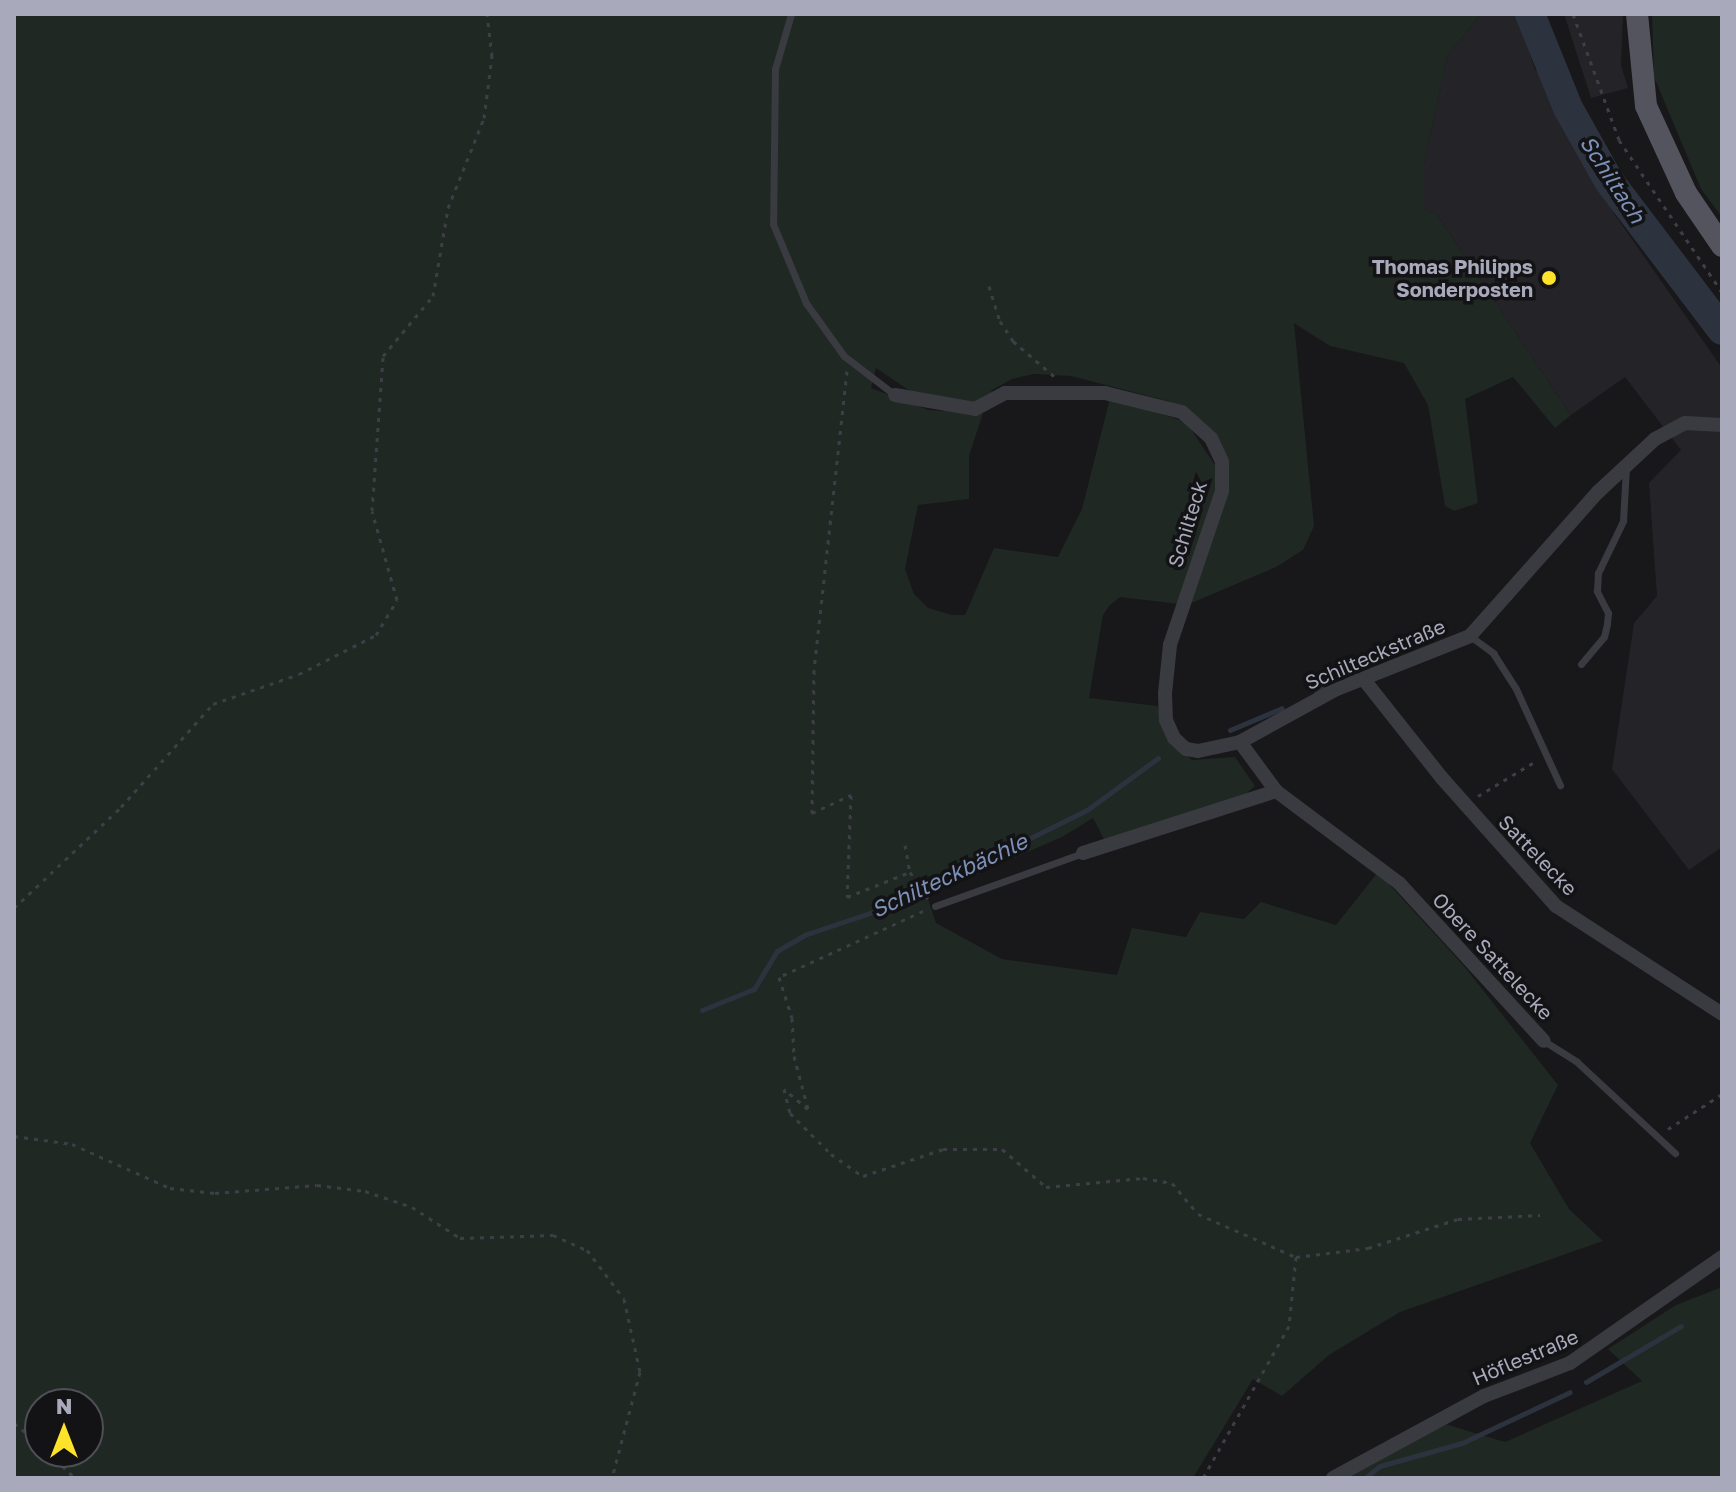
<!DOCTYPE html>
<meta charset="utf-8">
<style>
body{margin:0}
#map{position:relative;width:1736px;height:1492px;overflow:hidden;background:#18171a;font-family:"Golos Text",sans-serif}
div>[style]{position:absolute}
.built>*{inset:0;background:#242327}
.green>*{inset:0;background:#1f2822}
.stream>*{height:5px;margin:-2.5px;padding:0 2.5px;transform-origin:2.5px;border-radius:2.5px;background:#2c333f}
.river>*{height:30px;margin:-15px;padding:0 15px;transform-origin:15px;border-radius:15px;background:#2c333f}
.path>*{height:3px;margin-top:-1.5px;transform-origin:0;background:repeating-linear-gradient(90deg,#3e3e46 0 4px,transparent 0 10px)}
.lane>*{height:7px;margin:-3.5px;padding:0 3.5px;transform-origin:3.5px;border-radius:3.5px;background:#3a3a41}
.street>*{height:14px;margin:-7px;padding:0 7px;transform-origin:7px;border-radius:7px;background:#3a3a41}
.primary>*{height:22px;margin:-11px;padding:0 11px;transform-origin:11px;border-radius:11px;background:#54545e}
.dots>*{width:22px;height:22px;translate:-50% -50%;box-sizing:border-box;border:4px solid #131215;border-radius:50%}
span{translate:-50% -50%;white-space:nowrap;text-align:center;line-height:1.15;-webkit-text-stroke:7px #131215;paint-order:stroke}
.poi-label{font-size:20px;color:#a8aabb;font-weight:700}
.right{translate:-100% -50%;text-align:right}
.street-label{font-size:20px;color:#a8aabb}
.water-label{font-size:22px;color:#7d90b8;font-style:italic}
.frame{position:absolute;inset:0;border:16px solid #a8aabb;pointer-events:none}
.north{position:absolute;left:24px;top:1388px;width:80px;height:80px;box-sizing:border-box;background:#131215;border:2px solid #4f4f57;border-radius:50%;rotate:0deg;font-size:22px;font-weight:700;line-height:32px;text-align:center;color:#a8aabb}
.north::after{content:'';display:block;margin:auto;width:28px;height:36px;background:#ffe32a;clip-path:polygon(50% 0,100% 100%,50% 72%,0 100%)}
</style>
<div id="map">
<div class="built">
<div style="clip-path:polygon(1481px 14px,1517px 14px,1535px 70px,1548px 75px,1615px 215px,1722px 368px,1722px 847px,1689px 870px,1612px 769px,1634px 623px,1657px 596px,1649px 483px,1681px 450px,1625px 377px,1571px 415px,1436px 213px,1424px 209px,1424px 163px,1448px 55px)"></div>
<div style="clip-path:polygon(1564px 14px,1623px 14px,1621px 65px,1628px 88px,1591px 98px)"></div>
</div>
<div class="green">
<div style="clip-path:polygon(evenodd,14px 14px,1481px 14px,1448px 55px,1424px 163px,1424px 209px,1436px 213px,1571px 415px,1555px 428px,1513px 377px,1465px 399px,1478px 503px,1454px 511px,1445px 506px,1428px 405px,1404px 363px,1330px 346px,1294px 323px,1314px 526px,1303px 550px,1276px 567px,1187px 605px,1227px 479px,1200px 421px,1168px 401px,1071px 376px,1034px 374px,1012px 379px,992px 390px,988px 401px,975px 403px,913px 393px,876px 368px,871px 388px,928px 410px,983px 413px,969px 456px,969px 499px,918px 505px,905px 569px,914px 594px,928px 608px,952px 615px,965px 615px,994px 548px,1058px 557px,1082px 509px,1110px 398px,1186px 422px,1217px 468px,1217px 484px,1179px 604px,1120px 597px,1109px 606px,1103px 615px,1089px 698px,1158px 706px,1170px 741px,1192px 760px,1235px 757px,1255px 786px,1240px 799px,1105px 841px,1093px 818px,1062px 837px,927px 896px,936px 923px,1002px 959px,1117px 975px,1132px 928px,1186px 937px,1200px 912px,1244px 919px,1261px 902px,1336px 925px,1378px 872px,1464px 966px,1558px 1085px,1530px 1143px,1569px 1209px,1603px 1241px,1400px 1312px,1329px 1355px,1282px 1396px,1253px 1379px,1193px 1478px,14px 1478px,14px 14px,40px 1404px,88px 1404px,88px 1452px,40px 1452px,40px 1404px)"></div>
<div style="clip-path:polygon(1652px 14px,1722px 14px,1722px 217px,1701px 189px,1654px 77px)"></div>
<div style="clip-path:polygon(1722px 1287px,1722px 1478px,1347px 1478px,1445px 1424px,1505px 1442px,1642px 1381px,1608px 1349px,1676px 1305px)"></div>
</div>
<div class="stream">
<div style="left:1356px;top:666px;width:43px;rotate:-28.9deg"></div>
<div style="left:1316px;top:691px;width:13px;rotate:-29deg"></div>
<div style="left:1230px;top:730px;width:56px;rotate:-22.9deg"></div>
<div style="left:702px;top:1010px;width:56px;rotate:-22deg"></div>
<div style="left:754px;top:989px;width:44px;rotate:-58.8deg"></div>
<div style="left:777px;top:951px;width:34px;rotate:-30deg"></div>
<div style="left:807px;top:934px;width:92px;rotate:-18.4deg"></div>
<div style="left:894px;top:905px;width:215px;rotate:-26.2deg"></div>
<div style="left:1087px;top:810px;width:88px;rotate:-36.2deg"></div>
<div style="left:1586px;top:1382px;width:110px;rotate:-30.5deg"></div>
<div style="left:1365px;top:1478px;width:19px;rotate:-39deg"></div>
<div style="left:1380px;top:1466px;width:85px;rotate:-15.7deg"></div>
<div style="left:1462px;top:1443px;width:119px;rotate:-25.3deg"></div>
</div>
<div class="river">
<div style="left:1530px;top:14px;width:101px;rotate:68deg"></div>
<div style="left:1568px;top:108px;width:84px;rotate:60.7deg"></div>
<div style="left:1609px;top:181px;width:187px;rotate:52.8deg"></div>
</div>
<div class="path">
<div style="left:1573px;top:14px;width:134px;rotate:69.9deg"></div>
<div style="left:1619px;top:140px;width:184px;rotate:55.9deg"></div>
<div style="left:989px;top:286px;width:37px;rotate:73deg"></div>
<div style="left:1000px;top:321px;width:24px;rotate:57deg"></div>
<div style="left:1013px;top:341px;width:55px;rotate:40.6deg"></div>
<div style="left:847px;top:371px;width:301px;rotate:96.3deg"></div>
<div style="left:814px;top:670px;width:143px;rotate:90.8deg"></div>
<div style="left:812px;top:813px;width:43px;rotate:-24.8deg"></div>
<div style="left:851px;top:795px;width:102px;rotate:92.2deg"></div>
<div style="left:847px;top:897px;width:68px;rotate:-21.6deg"></div>
<div style="left:1478px;top:796px;width:68px;rotate:-31.1deg"></div>
<div style="left:905px;top:845px;width:27px;rotate:80deg"></div>
<div style="left:910px;top:872px;width:32px;rotate:56deg"></div>
<div style="left:14px;top:908px;width:147px;rotate:-43.3deg"></div>
<div style="left:121px;top:807px;width:138px;rotate:-48.2deg"></div>
<div style="left:213px;top:704px;width:91px;rotate:-19.2deg"></div>
<div style="left:299px;top:674px;width:86px;rotate:-26.9deg"></div>
<div style="left:376px;top:635px;width:41px;rotate:-59deg"></div>
<div style="left:397px;top:600px;width:92px;rotate:-105.7deg"></div>
<div style="left:372px;top:511px;width:155px;rotate:-85.9deg"></div>
<div style="left:383px;top:356px;width:78px;rotate:-50.2deg"></div>
<div style="left:433px;top:296px;width:89px;rotate:-80.3deg"></div>
<div style="left:448px;top:208px;width:97px;rotate:-68.2deg"></div>
<div style="left:484px;top:118px;width:63px;rotate:-82.6deg"></div>
<div style="left:492px;top:56px;width:42px;rotate:-96.8deg"></div>
<div style="left:923px;top:911px;width:158px;rotate:155.4deg"></div>
<div style="left:779px;top:977px;width:43px;rotate:72.4deg"></div>
<div style="left:792px;top:1018px;width:38px;rotate:87deg"></div>
<div style="left:794px;top:1056px;width:55px;rotate:75.2deg"></div>
<div style="left:808px;top:1109px;width:31px;rotate:-140deg"></div>
<div style="left:784px;top:1089px;width:25px;rotate:76deg"></div>
<div style="left:790px;top:1113px;width:58px;rotate:45deg"></div>
<div style="left:831px;top:1154px;width:39px;rotate:35deg"></div>
<div style="left:863px;top:1176px;width:84px;rotate:-18.6deg"></div>
<div style="left:943px;top:1149px;width:59px"></div>
<div style="left:1002px;top:1149px;width:58px;rotate:40.8deg"></div>
<div style="left:1046px;top:1187px;width:97px;rotate:-5.3deg"></div>
<div style="left:1143px;top:1178px;width:29px;rotate:10deg"></div>
<div style="left:1172px;top:1183px;width:40px;rotate:50deg"></div>
<div style="left:1198px;top:1214px;width:107px;rotate:23.7deg"></div>
<div style="left:1296px;top:1257px;width:69px;rotate:95.8deg"></div>
<div style="left:1289px;top:1326px;width:175px;rotate:119.5deg"></div>
<div style="left:1668px;top:1129px;width:64px;rotate:-32.9deg"></div>
<div style="left:14px;top:1136px;width:59px;rotate:7.9deg"></div>
<div style="left:72px;top:1144px;width:107px;rotate:24.2deg"></div>
<div style="left:170px;top:1188px;width:45px;rotate:6.3deg"></div>
<div style="left:215px;top:1193px;width:102px;rotate:-4.5deg"></div>
<div style="left:317px;top:1185px;width:48px;rotate:7.1deg"></div>
<div style="left:365px;top:1191px;width:50px;rotate:18.8deg"></div>
<div style="left:412px;top:1207px;width:57px;rotate:32.9deg"></div>
<div style="left:460px;top:1238px;width:93px;rotate:-1.8deg"></div>
<div style="left:553px;top:1235px;width:37px;rotate:24deg"></div>
<div style="left:587px;top:1250px;width:61px;rotate:52.9deg"></div>
<div style="left:624px;top:1299px;width:75px;rotate:77.6deg"></div>
<div style="left:640px;top:1372px;width:110px;rotate:104.8deg"></div>
<div style="left:1296px;top:1257px;width:73px;rotate:-7.1deg"></div>
<div style="left:1368px;top:1248px;width:95px;rotate:-17.9deg"></div>
<div style="left:1458px;top:1219px;width:82px;rotate:-2.8deg"></div>
<div style="left:14px;top:1423px;width:33px;rotate:39deg"></div>
<div style="left:48px;top:1452px;width:37px;rotate:44deg"></div>
</div>
<div class="lane">
<div style="left:791px;top:14px;width:57px;rotate:106.2deg"></div>
<div style="left:775px;top:69px;width:155px;rotate:90.7deg"></div>
<div style="left:773px;top:224px;width:86px;rotate:67.3deg"></div>
<div style="left:806px;top:303px;width:65px;rotate:54.4deg"></div>
<div style="left:844px;top:356px;width:64px;rotate:37.4deg"></div>
<div style="left:1470px;top:636px;width:29px;rotate:36deg"></div>
<div style="left:1493px;top:653px;width:43px;rotate:57.4deg"></div>
<div style="left:1516px;top:689px;width:106px;rotate:65.4deg"></div>
<div style="left:1581px;top:664px;width:35px;rotate:-50deg"></div>
<div style="left:1604px;top:637px;width:13px;rotate:-77deg"></div>
<div style="left:1607px;top:624px;width:11px;rotate:-85deg"></div>
<div style="left:1608px;top:613px;width:25px;rotate:-117deg"></div>
<div style="left:1597px;top:591px;width:18px;rotate:-87deg"></div>
<div style="left:1598px;top:573px;width:58px;rotate:-64.3deg"></div>
<div style="left:1623px;top:521px;width:53px;rotate:-86.8deg"></div>
<div style="left:935px;top:906px;width:157px;rotate:-19.7deg"></div>
<div style="left:1544px;top:1041px;width:39px;rotate:32deg"></div>
<div style="left:1577px;top:1062px;width:134px;rotate:42.9deg"></div>
</div>
<div class="street">
<div style="left:895px;top:395px;width:81px;rotate:9.9deg"></div>
<div style="left:975px;top:409px;width:34px;rotate:-28deg"></div>
<div style="left:1005px;top:393px;width:100px"></div>
<div style="left:1105px;top:393px;width:79px;rotate:13.9deg"></div>
<div style="left:1182px;top:412px;width:39px;rotate:42deg"></div>
<div style="left:1211px;top:438px;width:26px;rotate:65deg"></div>
<div style="left:1222px;top:462px;width:29px;rotate:90deg"></div>
<div style="left:1222px;top:491px;width:163px;rotate:108.7deg"></div>
<div style="left:1170px;top:645px;width:48px;rotate:95.9deg"></div>
<div style="left:1165px;top:693px;width:27px;rotate:88deg"></div>
<div style="left:1166px;top:720px;width:20px;rotate:66deg"></div>
<div style="left:1174px;top:738px;width:16px;rotate:43deg"></div>
<div style="left:1186px;top:749px;width:12px;rotate:9deg"></div>
<div style="left:1198px;top:751px;width:43px;rotate:-12.1deg"></div>
<div style="left:1240px;top:742px;width:111px;rotate:-28.7deg"></div>
<div style="left:1337px;top:689px;width:143px;rotate:-21.7deg"></div>
<div style="left:1470px;top:636px;width:193px;rotate:-48.4deg"></div>
<div style="left:1598px;top:492px;width:78px;rotate:-42.9deg"></div>
<div style="left:1655px;top:439px;width:34px;rotate:-28deg"></div>
<div style="left:1685px;top:423px;width:37px;rotate:3deg"></div>
<div style="left:1365px;top:681px;width:122px;rotate:51.6deg"></div>
<div style="left:1441px;top:777px;width:173px;rotate:48.3deg"></div>
<div style="left:1556px;top:906px;width:198px;rotate:33deg"></div>
<div style="left:1240px;top:742px;width:61px;rotate:53.7deg"></div>
<div style="left:1276px;top:791px;width:154px;rotate:36.8deg"></div>
<div style="left:1399px;top:883px;width:214px;rotate:47.5deg"></div>
<div style="left:1083px;top:853px;width:203px;rotate:-17.8deg"></div>
<div style="left:1333px;top:1478px;width:172px;rotate:-28.5deg"></div>
<div style="left:1484px;top:1396px;width:92px;rotate:-21deg"></div>
<div style="left:1570px;top:1363px;width:185px;rotate:-34.9deg"></div>
</div>
<div class="primary">
<div style="left:1637px;top:14px;width:92px;rotate:84.4deg"></div>
<div style="left:1646px;top:106px;width:96px;rotate:65.3deg"></div>
<div style="left:1686px;top:193px;width:64px;rotate:55.8deg"></div>
</div>
<div class="dots">
<div style="left:1549px;top:278px;background:#ffe32a"></div>
</div>
<div class="poi-label">
<span class="right" style="left:1533px;top:278px">Thomas Philipps<br>Sonderposten</span>
</div>
<div class="street-label">
<span style="left:1187px;top:524px;rotate:-73deg">Schilteck</span>
<span style="left:1375px;top:654px;rotate:-23deg">Schilteckstraße</span>
<span style="left:1538px;top:855px;rotate:46deg">Sattelecke</span>
<span style="left:1493px;top:956px;rotate:47deg">Obere Sattelecke</span>
<span style="left:1525px;top:1357px;rotate:-23deg">Höflestraße</span>
</div>
<div class="water-label">
<span style="left:1613px;top:179px;rotate:57deg">Schiltach</span>
<span style="left:949px;top:875px;rotate:-25deg">Schilteckbächle</span>
</div>
<div class="frame"></div>
<div class="north">N</div>
</div>
